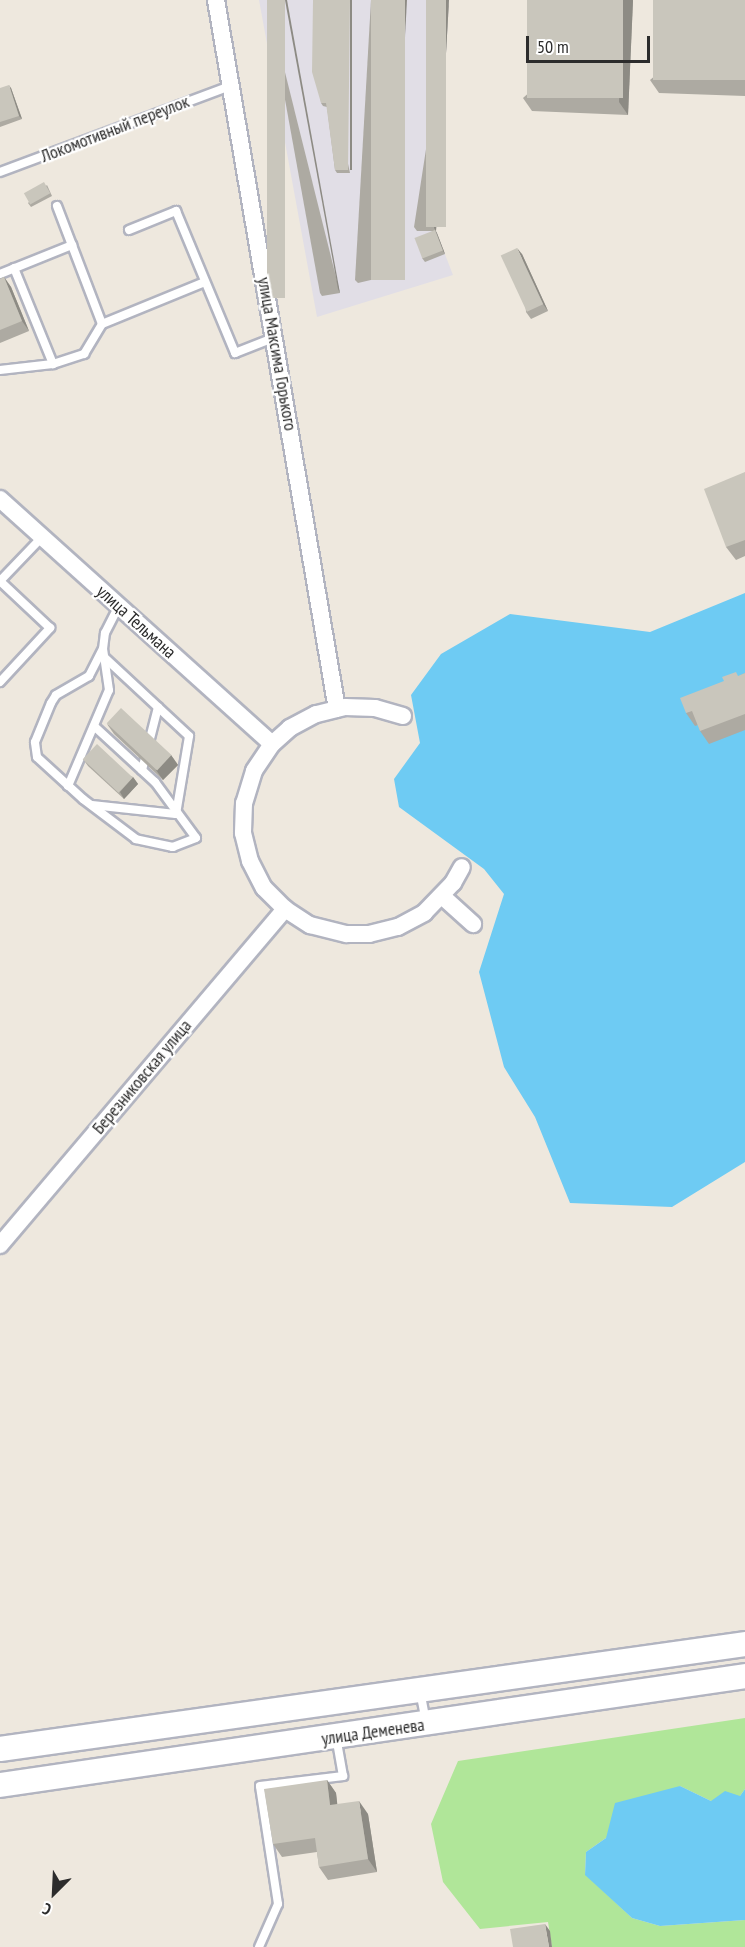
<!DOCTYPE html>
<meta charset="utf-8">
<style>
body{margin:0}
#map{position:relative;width:745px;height:1947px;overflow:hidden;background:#eee8de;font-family:"PT Sans Narrow",sans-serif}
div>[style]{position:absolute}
.industrial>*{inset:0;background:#e1dee6}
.green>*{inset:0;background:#b0e699}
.water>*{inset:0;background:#6ecbf3}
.roads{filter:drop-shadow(2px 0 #b2b4c0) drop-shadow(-2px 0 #b2b4c0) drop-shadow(0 2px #b2b4c0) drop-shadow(0 -2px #b2b4c0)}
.lane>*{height:8px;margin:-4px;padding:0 4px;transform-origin:4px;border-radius:4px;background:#fff}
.street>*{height:16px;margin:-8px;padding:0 8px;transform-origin:8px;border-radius:8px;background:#fff}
.secondary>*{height:24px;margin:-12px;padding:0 12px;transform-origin:12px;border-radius:12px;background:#fff}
.wall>*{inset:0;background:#adaaa2}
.shaded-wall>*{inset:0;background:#8d8b84;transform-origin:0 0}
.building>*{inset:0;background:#c9c6bc;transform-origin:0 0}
span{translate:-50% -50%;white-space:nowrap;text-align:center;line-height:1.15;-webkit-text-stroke:4.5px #fff;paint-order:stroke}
.street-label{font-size:18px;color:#2c2c2c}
.north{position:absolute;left:24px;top:1863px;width:60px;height:60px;-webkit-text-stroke:4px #fff;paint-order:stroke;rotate:204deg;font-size:16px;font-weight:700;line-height:24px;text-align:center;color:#2c2c2c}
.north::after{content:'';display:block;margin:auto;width:21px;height:27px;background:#2c2c2c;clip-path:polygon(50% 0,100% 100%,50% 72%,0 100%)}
.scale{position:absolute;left:526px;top:36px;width:124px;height:27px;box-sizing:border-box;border:3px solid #2c2c2c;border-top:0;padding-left:8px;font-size:18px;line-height:21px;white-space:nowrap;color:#2c2c2c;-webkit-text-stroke:4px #fff;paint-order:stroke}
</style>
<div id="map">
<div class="industrial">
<div style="clip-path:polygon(259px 0,449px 0,436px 231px,453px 275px,317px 317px)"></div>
</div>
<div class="green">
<div style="clip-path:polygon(745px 1718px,745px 1789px,740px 1796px,711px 1801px,680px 1786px,586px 1852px,585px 1874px,632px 1918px,660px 1926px,745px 1920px,745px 1947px,552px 1947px,548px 1922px,480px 1929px,443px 1882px,431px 1824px,458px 1761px)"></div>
</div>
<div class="water">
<div style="clip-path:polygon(745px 593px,745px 1162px,672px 1207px,570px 1203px,535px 1117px,504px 1067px,479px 972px,504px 894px,484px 869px,399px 807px,394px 779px,420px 743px,411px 695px,441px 654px,510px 614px,650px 632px)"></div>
<div style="clip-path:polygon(680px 1786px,711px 1801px,725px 1791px,740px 1796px,745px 1789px,745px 1920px,660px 1926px,632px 1918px,585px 1875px,586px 1852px,606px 1838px,615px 1803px)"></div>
</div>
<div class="roads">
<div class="lane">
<div style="left:0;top:172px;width:246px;rotate:-20.5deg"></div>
<div style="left:57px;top:206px;width:126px;rotate:69.1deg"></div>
<div style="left:129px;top:230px;width:51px;rotate:-22deg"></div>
<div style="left:176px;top:211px;width:154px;rotate:67.4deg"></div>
<div style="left:235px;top:353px;width:41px;rotate:-21.5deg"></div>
<div style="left:14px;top:268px;width:104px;rotate:67.9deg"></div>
<div style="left:0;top:274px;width:78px;rotate:-21.9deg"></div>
<div style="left:0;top:370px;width:53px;rotate:-6.5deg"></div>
<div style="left:53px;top:364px;width:33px;rotate:-18deg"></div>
<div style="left:84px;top:354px;width:35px;rotate:-59deg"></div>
<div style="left:102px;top:324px;width:111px;rotate:-22.2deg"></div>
<div style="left:0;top:682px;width:74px;rotate:-47.2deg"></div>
<div style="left:50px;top:628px;width:69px;rotate:-136.8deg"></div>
<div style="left:0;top:581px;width:61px;rotate:-46.3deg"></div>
<div style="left:94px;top:726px;width:83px;rotate:42.6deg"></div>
<div style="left:155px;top:782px;width:69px;rotate:53.8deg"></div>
<div style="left:196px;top:838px;width:25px;rotate:159deg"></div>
<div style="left:173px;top:847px;width:38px;rotate:-168deg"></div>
<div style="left:136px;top:839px;width:66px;rotate:-143deg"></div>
<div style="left:83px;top:799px;width:62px;rotate:-137.6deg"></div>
<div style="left:37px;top:757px;width:15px;rotate:-98deg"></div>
<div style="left:35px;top:742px;width:42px;rotate:-67.7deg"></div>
<div style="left:51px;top:703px;width:9px;rotate:-58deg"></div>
<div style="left:56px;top:695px;width:38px;rotate:-30deg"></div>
<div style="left:89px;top:676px;width:30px;rotate:-63deg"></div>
<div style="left:142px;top:770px;width:65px;rotate:-75.7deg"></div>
<div style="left:68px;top:786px;width:104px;rotate:-66.9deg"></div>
<div style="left:109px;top:690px;width:41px;rotate:-98.3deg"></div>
<div style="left:103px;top:649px;width:16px;rotate:-83deg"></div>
<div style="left:105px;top:633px;width:29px;rotate:-63deg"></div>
<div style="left:92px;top:805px;width:84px;rotate:6.1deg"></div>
<div style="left:176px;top:814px;width:79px;rotate:-80.5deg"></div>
<div style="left:189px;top:736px;width:116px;rotate:-137.1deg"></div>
<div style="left:420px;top:1691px;width:32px;rotate:79deg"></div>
<div style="left:259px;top:1947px;width:47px;rotate:-66.2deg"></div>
<div style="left:278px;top:1904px;width:119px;rotate:-98.7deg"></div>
<div style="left:260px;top:1786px;width:84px;rotate:-6.9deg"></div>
<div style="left:343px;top:1776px;width:39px;rotate:-100deg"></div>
</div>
<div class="street">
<div style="left:216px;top:0;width:719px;rotate:80.32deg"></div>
<div style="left:0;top:499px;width:366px;rotate:42deg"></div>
<div style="left:403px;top:716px;width:29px;rotate:-164deg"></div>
<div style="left:375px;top:708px;width:30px;rotate:-178deg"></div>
<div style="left:345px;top:707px;width:30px;rotate:166deg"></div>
<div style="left:316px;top:714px;width:30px;rotate:152deg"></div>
<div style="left:290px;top:728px;width:24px;rotate:138deg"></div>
<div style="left:272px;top:744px;width:32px;rotate:124deg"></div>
<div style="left:254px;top:771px;width:34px;rotate:107deg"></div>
<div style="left:244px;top:803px;width:30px;rotate:92deg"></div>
<div style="left:243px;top:833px;width:29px;rotate:76deg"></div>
<div style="left:250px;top:861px;width:30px;rotate:63deg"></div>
<div style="left:264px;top:888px;width:30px;rotate:45deg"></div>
<div style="left:285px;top:909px;width:30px;rotate:33deg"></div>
<div style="left:310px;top:925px;width:38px;rotate:14deg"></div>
<div style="left:347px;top:934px;width:22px"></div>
<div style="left:369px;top:934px;width:30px;rotate:-14deg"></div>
<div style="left:398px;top:927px;width:30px;rotate:-28deg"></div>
<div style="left:424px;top:913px;width:42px;rotate:-46deg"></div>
<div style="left:453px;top:883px;width:18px;rotate:-61deg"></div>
<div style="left:442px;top:896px;width:42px;rotate:42.1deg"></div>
<div style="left:0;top:1245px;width:441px;rotate:-49.7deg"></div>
</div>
<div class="secondary">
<div style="left:0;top:1749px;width:752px;rotate:-8.02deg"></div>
<div style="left:0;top:1785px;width:753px;rotate:-8.32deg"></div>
</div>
</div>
<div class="wall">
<div style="clip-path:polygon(267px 0,340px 293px,322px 296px,320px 293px)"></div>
<div style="clip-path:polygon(313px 0,350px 173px,337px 173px,335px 170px,327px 107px,323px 106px,321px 103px)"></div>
<div style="clip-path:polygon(371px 0,392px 275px,358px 283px,355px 280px)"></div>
<div style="clip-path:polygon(449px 0,436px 231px,445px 254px,425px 262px,422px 258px,432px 231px,417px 231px,414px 227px)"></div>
<div style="clip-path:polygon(633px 0,628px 115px,532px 111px,523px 98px)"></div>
<div style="clip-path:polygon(745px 0,745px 96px,659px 93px,650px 80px)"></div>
<div style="clip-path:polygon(0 88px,11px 88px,22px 119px,0 127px)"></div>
<div style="clip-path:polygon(47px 185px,52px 196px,31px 207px,28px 203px)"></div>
<div style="clip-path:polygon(522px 254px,548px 311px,531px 319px,526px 312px)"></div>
<div style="clip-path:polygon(4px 277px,11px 287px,29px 331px,0 343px,0 279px)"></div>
<div style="clip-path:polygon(745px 472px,745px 556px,736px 560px,726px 547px)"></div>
<div style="clip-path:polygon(745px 673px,745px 730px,709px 744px,700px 731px,698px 725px,695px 726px,686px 713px,739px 676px)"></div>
<div style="clip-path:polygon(107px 724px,171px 755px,178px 765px,163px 780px,114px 734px)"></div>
<div style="clip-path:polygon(83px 759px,133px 777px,138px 784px,124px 799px,88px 766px)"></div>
<div style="clip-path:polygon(327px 1780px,336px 1793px,337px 1804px,368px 1814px,377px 1872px,328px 1880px,319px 1867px,317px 1852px,282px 1857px,273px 1844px)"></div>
</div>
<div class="shaded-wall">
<div style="clip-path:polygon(285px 0,287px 0,340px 293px,338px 289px)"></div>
<div style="left:350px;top:0;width:2px;height:170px"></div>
<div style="clip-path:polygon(405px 0,407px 0,392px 275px,389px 272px)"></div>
<div style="clip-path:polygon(446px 0,449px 0,436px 231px,434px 228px)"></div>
<div style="clip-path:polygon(623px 0,633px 0,628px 115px,619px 102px)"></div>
<div style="clip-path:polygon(9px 85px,11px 88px,22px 119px,19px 116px)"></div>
<div style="clip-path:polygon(435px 230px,437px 233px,445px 254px,443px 251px)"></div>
<div style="clip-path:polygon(517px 248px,522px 254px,548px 311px,543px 304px)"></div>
<div style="clip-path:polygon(4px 277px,11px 287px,29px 331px,22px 321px)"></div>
<div style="clip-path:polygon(171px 755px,178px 765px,163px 780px,156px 770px)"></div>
<div style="clip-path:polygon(133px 777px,138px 784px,124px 799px,120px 792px)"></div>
<div style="clip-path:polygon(327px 1780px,336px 1793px,339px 1818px,330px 1805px)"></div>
<div style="clip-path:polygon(359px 1801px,368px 1814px,377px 1872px,368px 1859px)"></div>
<div style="clip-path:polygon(545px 1924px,550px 1931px,552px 1947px,549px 1947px)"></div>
</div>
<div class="building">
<div style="left:267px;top:0;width:18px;height:298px"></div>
<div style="clip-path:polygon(313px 0,350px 0,348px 170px,335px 170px,326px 103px,321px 103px,312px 72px)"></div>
<div style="left:371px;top:0;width:34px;height:280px"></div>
<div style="left:426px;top:0;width:20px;height:227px"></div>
<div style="left:527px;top:0;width:96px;height:98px"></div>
<div style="left:653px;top:0;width:92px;height:80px"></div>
<div style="clip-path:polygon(9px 85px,19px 116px,0 122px,0 88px)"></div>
<div style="left:44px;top:182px;width:13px;height:23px;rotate:61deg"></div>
<div style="left:435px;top:230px;width:22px;height:22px;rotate:69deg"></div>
<div style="left:517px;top:248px;width:62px;height:18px;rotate:65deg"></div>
<div style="clip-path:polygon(4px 277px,22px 321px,0 330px,0 279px)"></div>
<div style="clip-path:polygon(745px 472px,745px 540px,726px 547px,704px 489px)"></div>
<div style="clip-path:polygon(736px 672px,738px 676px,745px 673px,745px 714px,700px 731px,692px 711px,686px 713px,680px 698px,724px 681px,722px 677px)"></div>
<div style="left:121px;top:708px;width:69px;height:21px;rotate:43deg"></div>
<div style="left:97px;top:744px;width:49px;height:21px;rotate:43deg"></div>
<div style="clip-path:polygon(327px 1780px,330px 1805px,359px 1801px,368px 1859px,319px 1867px,315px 1838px,273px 1844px,264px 1789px)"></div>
<div style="clip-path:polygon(545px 1924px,549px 1947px,513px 1947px,510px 1929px)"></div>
</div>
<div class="street-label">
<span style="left:115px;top:129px;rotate:-21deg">Локомотивный переулок</span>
<span style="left:277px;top:354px;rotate:80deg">улица Максима Горького</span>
<span style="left:136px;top:622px;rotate:42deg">улица Тельмана</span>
<span style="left:142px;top:1077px;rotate:-50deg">Березниковская улица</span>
<span style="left:373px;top:1732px;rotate:-8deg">улица Деменева</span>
</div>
<div class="north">С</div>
<div class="scale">50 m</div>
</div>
